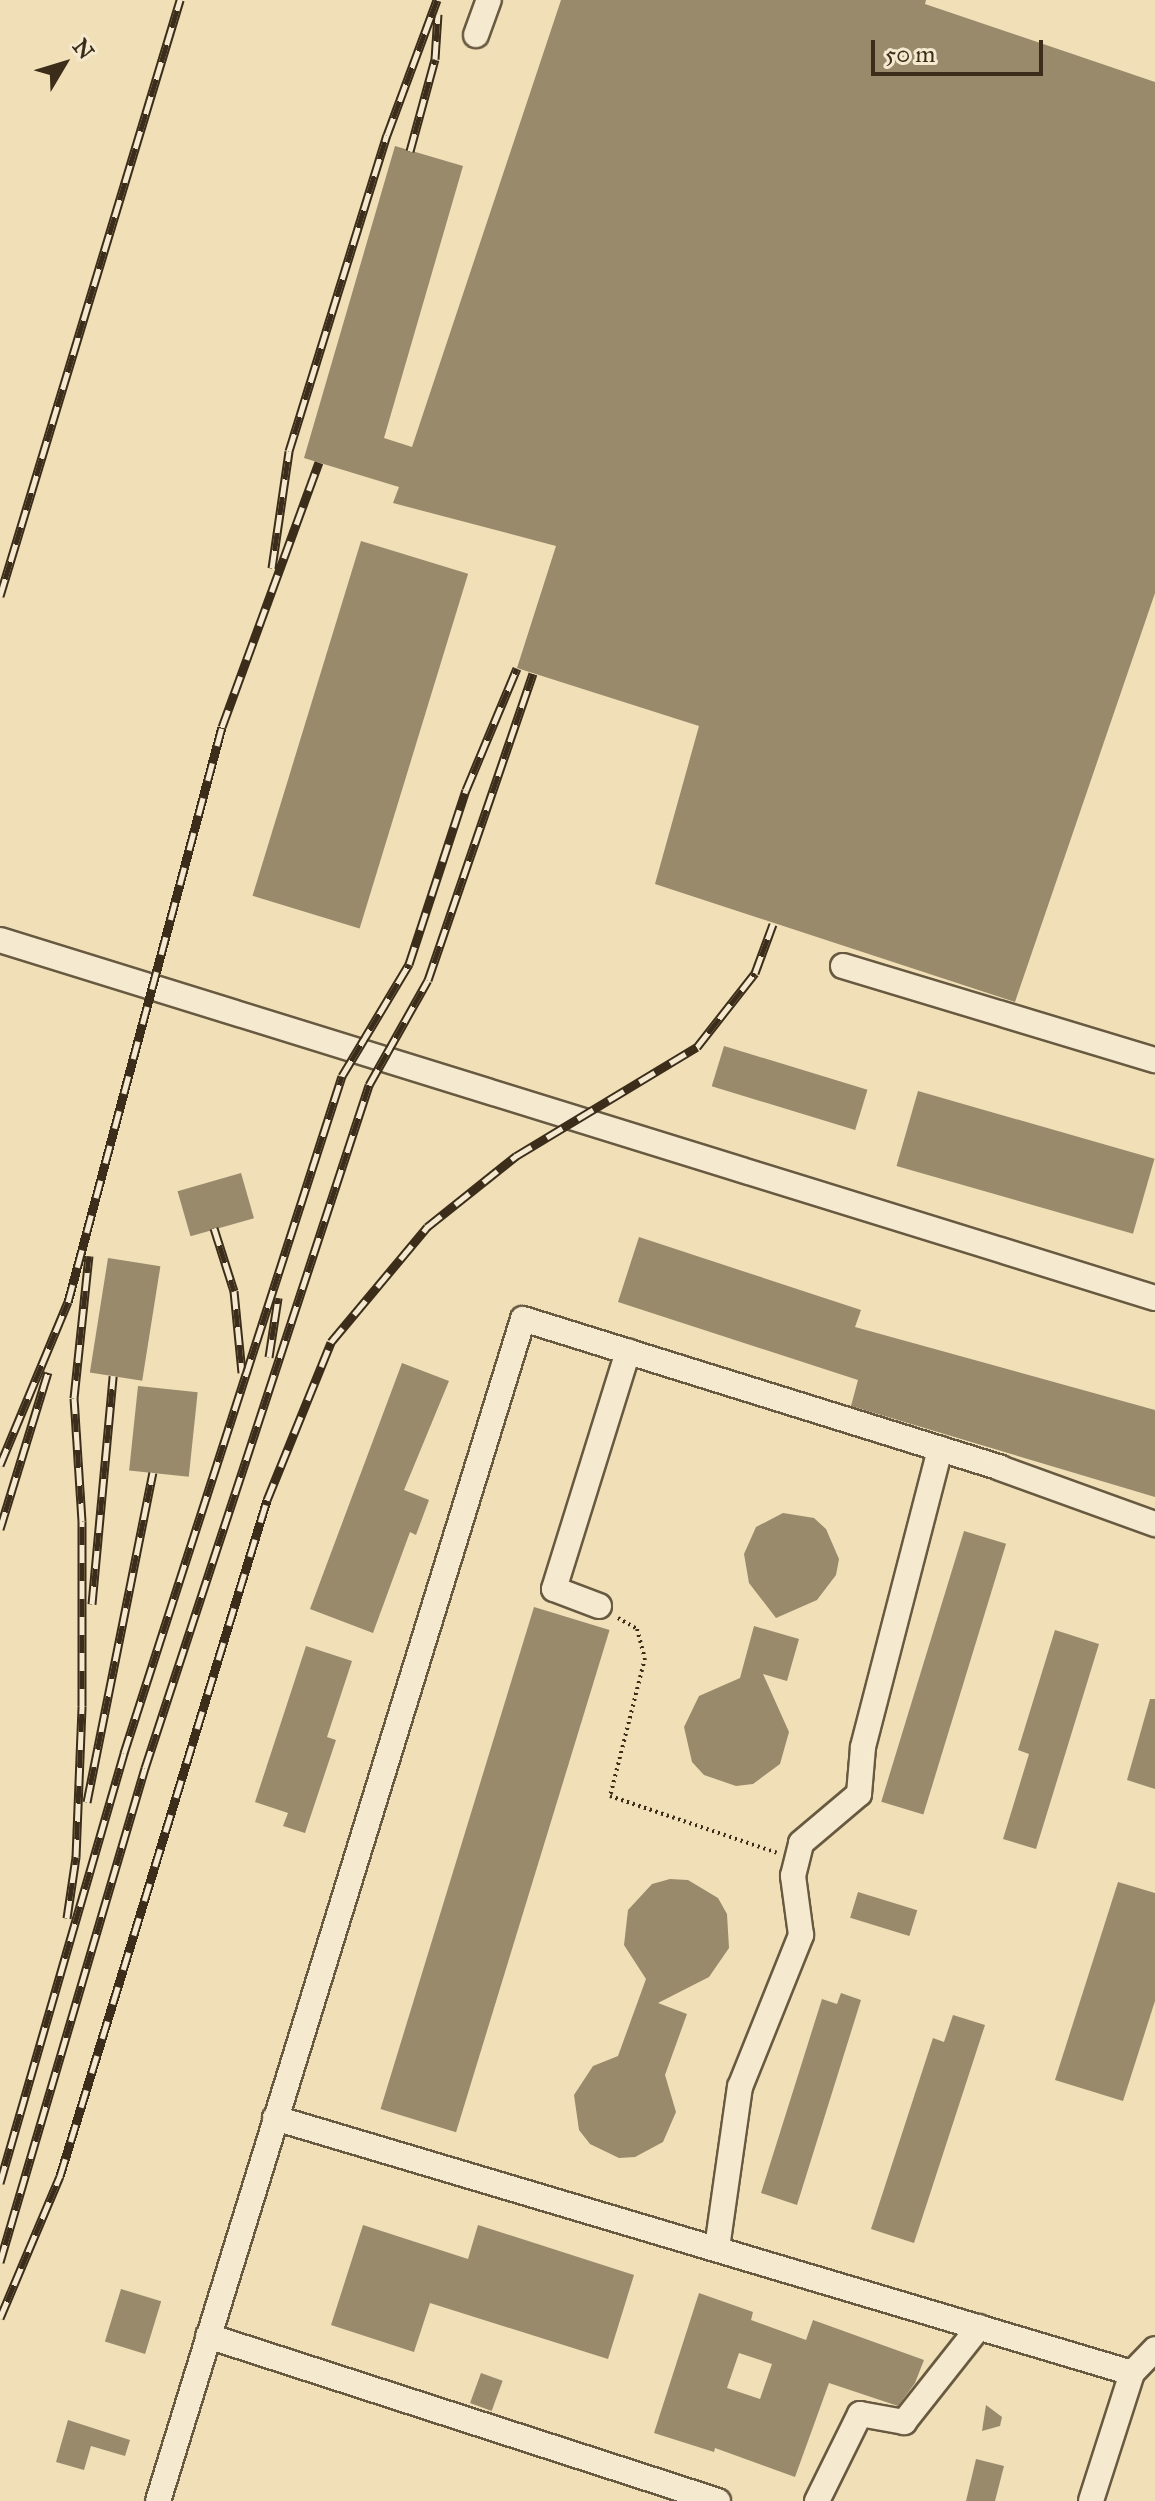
<!DOCTYPE html>
<style>
body{margin:0}
#map{position:relative;width:1155px;height:2501px;overflow:hidden;background:#f0dfb7;font-family:"IM FELL Great Primer",serif}
div>[style]{position:absolute}
.building>*{inset:0;background:#998a6c;transform-origin:0 0}
.path>*{height:4px;margin-top:-2px;transform-origin:0;background:repeating-linear-gradient(90deg,#3b2d1a 0 2px,transparent 0 6px)}
.roads{filter:drop-shadow(2px 0 #685a41) drop-shadow(-2px 0 #685a41) drop-shadow(0 2px #685a41) drop-shadow(0 -2px #685a41)}
.minor>*{height:24px;margin:-12px;padding:0 12px;transform-origin:12px;border-radius:12px;background:#f5ead0}
.rail>*{height:9px;margin-top:-4.5px;transform-origin:0;background:repeating-linear-gradient(90deg,#f5ead0 0 18px,#3b2d1a 0 36px);box-sizing:border-box;border-block:2px solid #3b2d1a}
span{translate:-50% -50%;white-space:nowrap;text-align:center;line-height:1.15;-webkit-text-stroke:6px #f5ead0;paint-order:stroke}
.north{position:absolute;left:24px;top:24px;width:80px;height:80px;-webkit-text-stroke:6px #f5ead0;paint-order:stroke;rotate:52deg;font-size:22px;font-weight:700;line-height:32px;text-align:center;color:#3b2d1a}
.north::after{content:'';display:block;margin:auto;width:28px;height:36px;background:#3b2d1a;clip-path:polygon(50% 0,100% 100%,50% 72%,0 100%)}
.scale{position:absolute;left:871px;top:40px;width:172px;height:36px;box-sizing:border-box;border:4px solid #3b2d1a;border-top:0;padding-left:10px;font-size:24px;line-height:28px;white-space:nowrap;color:#3b2d1a;-webkit-text-stroke:6px #f5ead0;paint-order:stroke}
</style>
<div id="map">
<div class="building">
<div style="clip-path:polygon(561px 0,926px 0,925px 4px,1155px 82px,1155px 593px,1015px 1002px,655px 884px,699px 726px,517px 668px,556px 546px,393px 503px,399px 487px,304px 458px,395px 146px,463px 166px,384px 438px,412px 447px)"></div>
<div style="left:361px;top:541px;width:112px;height:371px;rotate:17deg"></div>
<div style="left:724px;top:1046px;width:150px;height:42px;rotate:17deg"></div>
<div style="left:918px;top:1091px;width:246px;height:78px;rotate:16deg"></div>
<div style="left:241px;top:1173px;width:47px;height:66px;rotate:74deg"></div>
<div style="clip-path:polygon(639px 1237px,861px 1310px,855px 1327px,1155px 1410px,1155px 1497px,851px 1406px,858px 1380px,618px 1302px)"></div>
<div style="left:108px;top:1258px;width:53px;height:116px;rotate:9deg"></div>
<div style="clip-path:polygon(402px 1363px,449px 1381px,404px 1490px,429px 1500px,416px 1535px,410px 1532px,373px 1633px,310px 1609px)"></div>
<div style="left:138px;top:1386px;width:60px;height:85px;rotate:6deg"></div>
<div style="clip-path:polygon(783px 1513px,814px 1518px,826px 1529px,839px 1559px,836px 1575px,817px 1600px,776px 1618px,749px 1583px,744px 1554px,756px 1527px)"></div>
<div style="left:964px;top:1531px;width:44px;height:283px;rotate:17deg"></div>
<div style="left:534px;top:1607px;width:79px;height:525px;rotate:17deg"></div>
<div style="clip-path:polygon(754px 1626px,799px 1639px,787px 1681px,763px 1674px,789px 1732px,780px 1764px,753px 1784px,736px 1786px,704px 1775px,692px 1762px,684px 1727px,699px 1696px,740px 1678px)"></div>
<div style="clip-path:polygon(1055px 1630px,1099px 1644px,1036px 1849px,1003px 1839px,1029px 1754px,1018px 1750px)"></div>
<div style="clip-path:polygon(306px 1646px,352px 1661px,327px 1737px,336px 1740px,305px 1833px,283px 1826px,288px 1813px,255px 1802px)"></div>
<div style="clip-path:polygon(1150px 1699px,1155px 1699px,1155px 1789px,1127px 1780px)"></div>
<div style="clip-path:polygon(670px 1879px,688px 1880px,718px 1898px,727px 1914px,729px 1948px,709px 1977px,658px 2003px,687px 2014px,665px 2075px,676px 2112px,663px 2142px,635px 2157px,619px 2158px,590px 2144px,579px 2130px,574px 2095px,593px 2066px,618px 2056px,646px 1979px,624px 1945px,628px 1910px,652px 1884px)"></div>
<div style="clip-path:polygon(1118px 1882px,1155px 1893px,1155px 2001px,1123px 2101px,1055px 2080px)"></div>
<div style="left:858px;top:1892px;width:62px;height:27px;rotate:17deg"></div>
<div style="clip-path:polygon(841px 1993px,861px 2000px,797px 2205px,761px 2193px,822px 1999px,837px 2004px)"></div>
<div style="clip-path:polygon(953px 2015px,985px 2025px,914px 2243px,871px 2229px,933px 2038px,944px 2042px)"></div>
<div style="clip-path:polygon(363px 2225px,468px 2259px,478px 2225px,634px 2275px,608px 2359px,430px 2303px,414px 2352px,331px 2325px)"></div>
<div style="left:121px;top:2289px;width:42px;height:55px;rotate:17deg"></div>
<div style="clip-path:polygon(evenodd,699px 2293px,753px 2312px,751px 2320px,806px 2340px,813px 2320px,924px 2360px,915px 2383px,898px 2406px,829px 2383px,795px 2477px,715px 2448px,714px 2452px,654px 2433px,699px 2293px,739px 2353px,772px 2364px,760px 2399px,727px 2388px,739px 2353px)"></div>
<div style="left:481px;top:2373px;width:23px;height:32px;rotate:20deg"></div>
<div style="clip-path:polygon(986px 2405px,1002px 2417px,1000px 2426px,982px 2431px)"></div>
<div style="clip-path:polygon(68px 2420px,130px 2440px,125px 2456px,91px 2446px,84px 2470px,56px 2462px)"></div>
<div style="clip-path:polygon(976px 2459px,1004px 2466px,995px 2501px,966px 2501px)"></div>
</div>
<div class="path">
<div style="left:618px;top:1618px;width:22px;rotate:30deg"></div>
<div style="left:637px;top:1629px;width:30px;rotate:75deg"></div>
<div style="left:645px;top:1658px;width:142px;rotate:104.2deg"></div>
<div style="left:610px;top:1796px;width:176px;rotate:18.8deg"></div>
</div>
<div class="roads">
<div class="minor">
<div style="left:476px;top:35px;width:37px;rotate:-70deg"></div>
<div style="left:0;top:940px;width:1209px;rotate:17.22deg"></div>
<div style="left:843px;top:966px;width:326px;rotate:16.8deg"></div>
<div style="left:599px;top:1606px;width:48px;rotate:-159.3deg"></div>
<div style="left:554px;top:1589px;width:249px;rotate:-72.7deg"></div>
<div style="left:275px;top:2118px;width:894px;rotate:16.57deg"></div>
<div style="left:1132px;top:2373px;width:134px;rotate:107.8deg"></div>
<div style="left:717px;top:2248px;width:163px;rotate:-81.9deg"></div>
<div style="left:740px;top:2087px;width:164px;rotate:-68.1deg"></div>
<div style="left:801px;top:1935px;width:60px;rotate:-97.7deg"></div>
<div style="left:793px;top:1876px;width:34px;rotate:-76deg"></div>
<div style="left:801px;top:1843px;width:76px;rotate:-40.2deg"></div>
<div style="left:859px;top:1794px;width:47px;rotate:-85.1deg"></div>
<div style="left:863px;top:1747px;width:308px;rotate:-75.5deg"></div>
<div style="left:208px;top:2336px;width:536px;rotate:17.93deg"></div>
<div style="left:1132px;top:2373px;width:33px;rotate:-46deg"></div>
<div style="left:158px;top:2501px;width:1237px;rotate:-72.84deg"></div>
<div style="left:523px;top:1319px;width:500px;rotate:17.3deg"></div>
<div style="left:1000px;top:1468px;width:165px;rotate:19.9deg"></div>
<div style="left:817px;top:2501px;width:97px;rotate:-63.7deg"></div>
<div style="left:860px;top:2414px;width:45px;rotate:10.3deg"></div>
<div style="left:904px;top:2422px;width:121px;rotate:-51.7deg"></div>
</div>
</div>
<div class="rail">
<div style="left:410px;top:151px;width:95px;rotate:-74.8deg"></div>
<div style="left:435px;top:59px;width:45px;rotate:-86.2deg"></div>
<div style="left:272px;top:568px;width:118px;rotate:-81.7deg"></div>
<div style="left:289px;top:451px;width:331px;rotate:-72.8deg"></div>
<div style="left:387px;top:135px;width:144px;rotate:-69.7deg"></div>
<div style="left:0;top:596px;width:623px;rotate:-73.19deg"></div>
<div style="left:214px;top:1228px;width:66px;rotate:72.4deg"></div>
<div style="left:234px;top:1291px;width:82px;rotate:84.4deg"></div>
<div style="left:269px;top:1357px;width:60px;rotate:-81.3deg"></div>
<div style="left:0;top:1465px;width:177px;rotate:-67.4deg"></div>
<div style="left:68px;top:1302px;width:595px;rotate:-75.01deg"></div>
<div style="left:222px;top:727px;width:282px;rotate:-69.9deg"></div>
<div style="left:0;top:1529px;width:164px;rotate:-73deg"></div>
<div style="left:92px;top:1604px;width:229px;rotate:-84.7deg"></div>
<div style="left:87px;top:1802px;width:336px;rotate:-78.7deg"></div>
<div style="left:67px;top:1918px;width:62px;rotate:-81.6deg"></div>
<div style="left:76px;top:1857px;width:151px;rotate:-87.7deg"></div>
<div style="left:82px;top:1706px;width:185px;rotate:-90deg"></div>
<div style="left:82px;top:1521px;width:123px;rotate:-93.7deg"></div>
<div style="left:74px;top:1398px;width:143px;rotate:-84deg"></div>
<div style="left:0;top:2183px;width:448px;rotate:-73.9deg"></div>
<div style="left:124px;top:1753px;width:711px;rotate:-72.15deg"></div>
<div style="left:342px;top:1076px;width:131px;rotate:-59.1deg"></div>
<div style="left:409px;top:964px;width:183px;rotate:-71.9deg"></div>
<div style="left:466px;top:790px;width:132px;rotate:-67.3deg"></div>
<div style="left:0;top:2262px;width:515px;rotate:-73.64deg"></div>
<div style="left:145px;top:1768px;width:719px;rotate:-71.84deg"></div>
<div style="left:369px;top:1085px;width:120px;rotate:-60.7deg"></div>
<div style="left:428px;top:980px;width:324px;rotate:-71.1deg"></div>
<div style="left:0;top:2318px;width:154px;rotate:-67.1deg"></div>
<div style="left:60px;top:2176px;width:707px;rotate:-72.97deg"></div>
<div style="left:267px;top:1500px;width:170px;rotate:-67.9deg"></div>
<div style="left:331px;top:1342px;width:150px;rotate:-50.1deg"></div>
<div style="left:427px;top:1227px;width:114px;rotate:-38.6deg"></div>
<div style="left:516px;top:1156px;width:211px;rotate:-31.1deg"></div>
<div style="left:697px;top:1047px;width:94px;rotate:-51.9deg"></div>
<div style="left:755px;top:973px;width:52px;rotate:-69.8deg"></div>
</div>
<div class="north">N</div>
<div class="scale">50 m</div>
</div>
